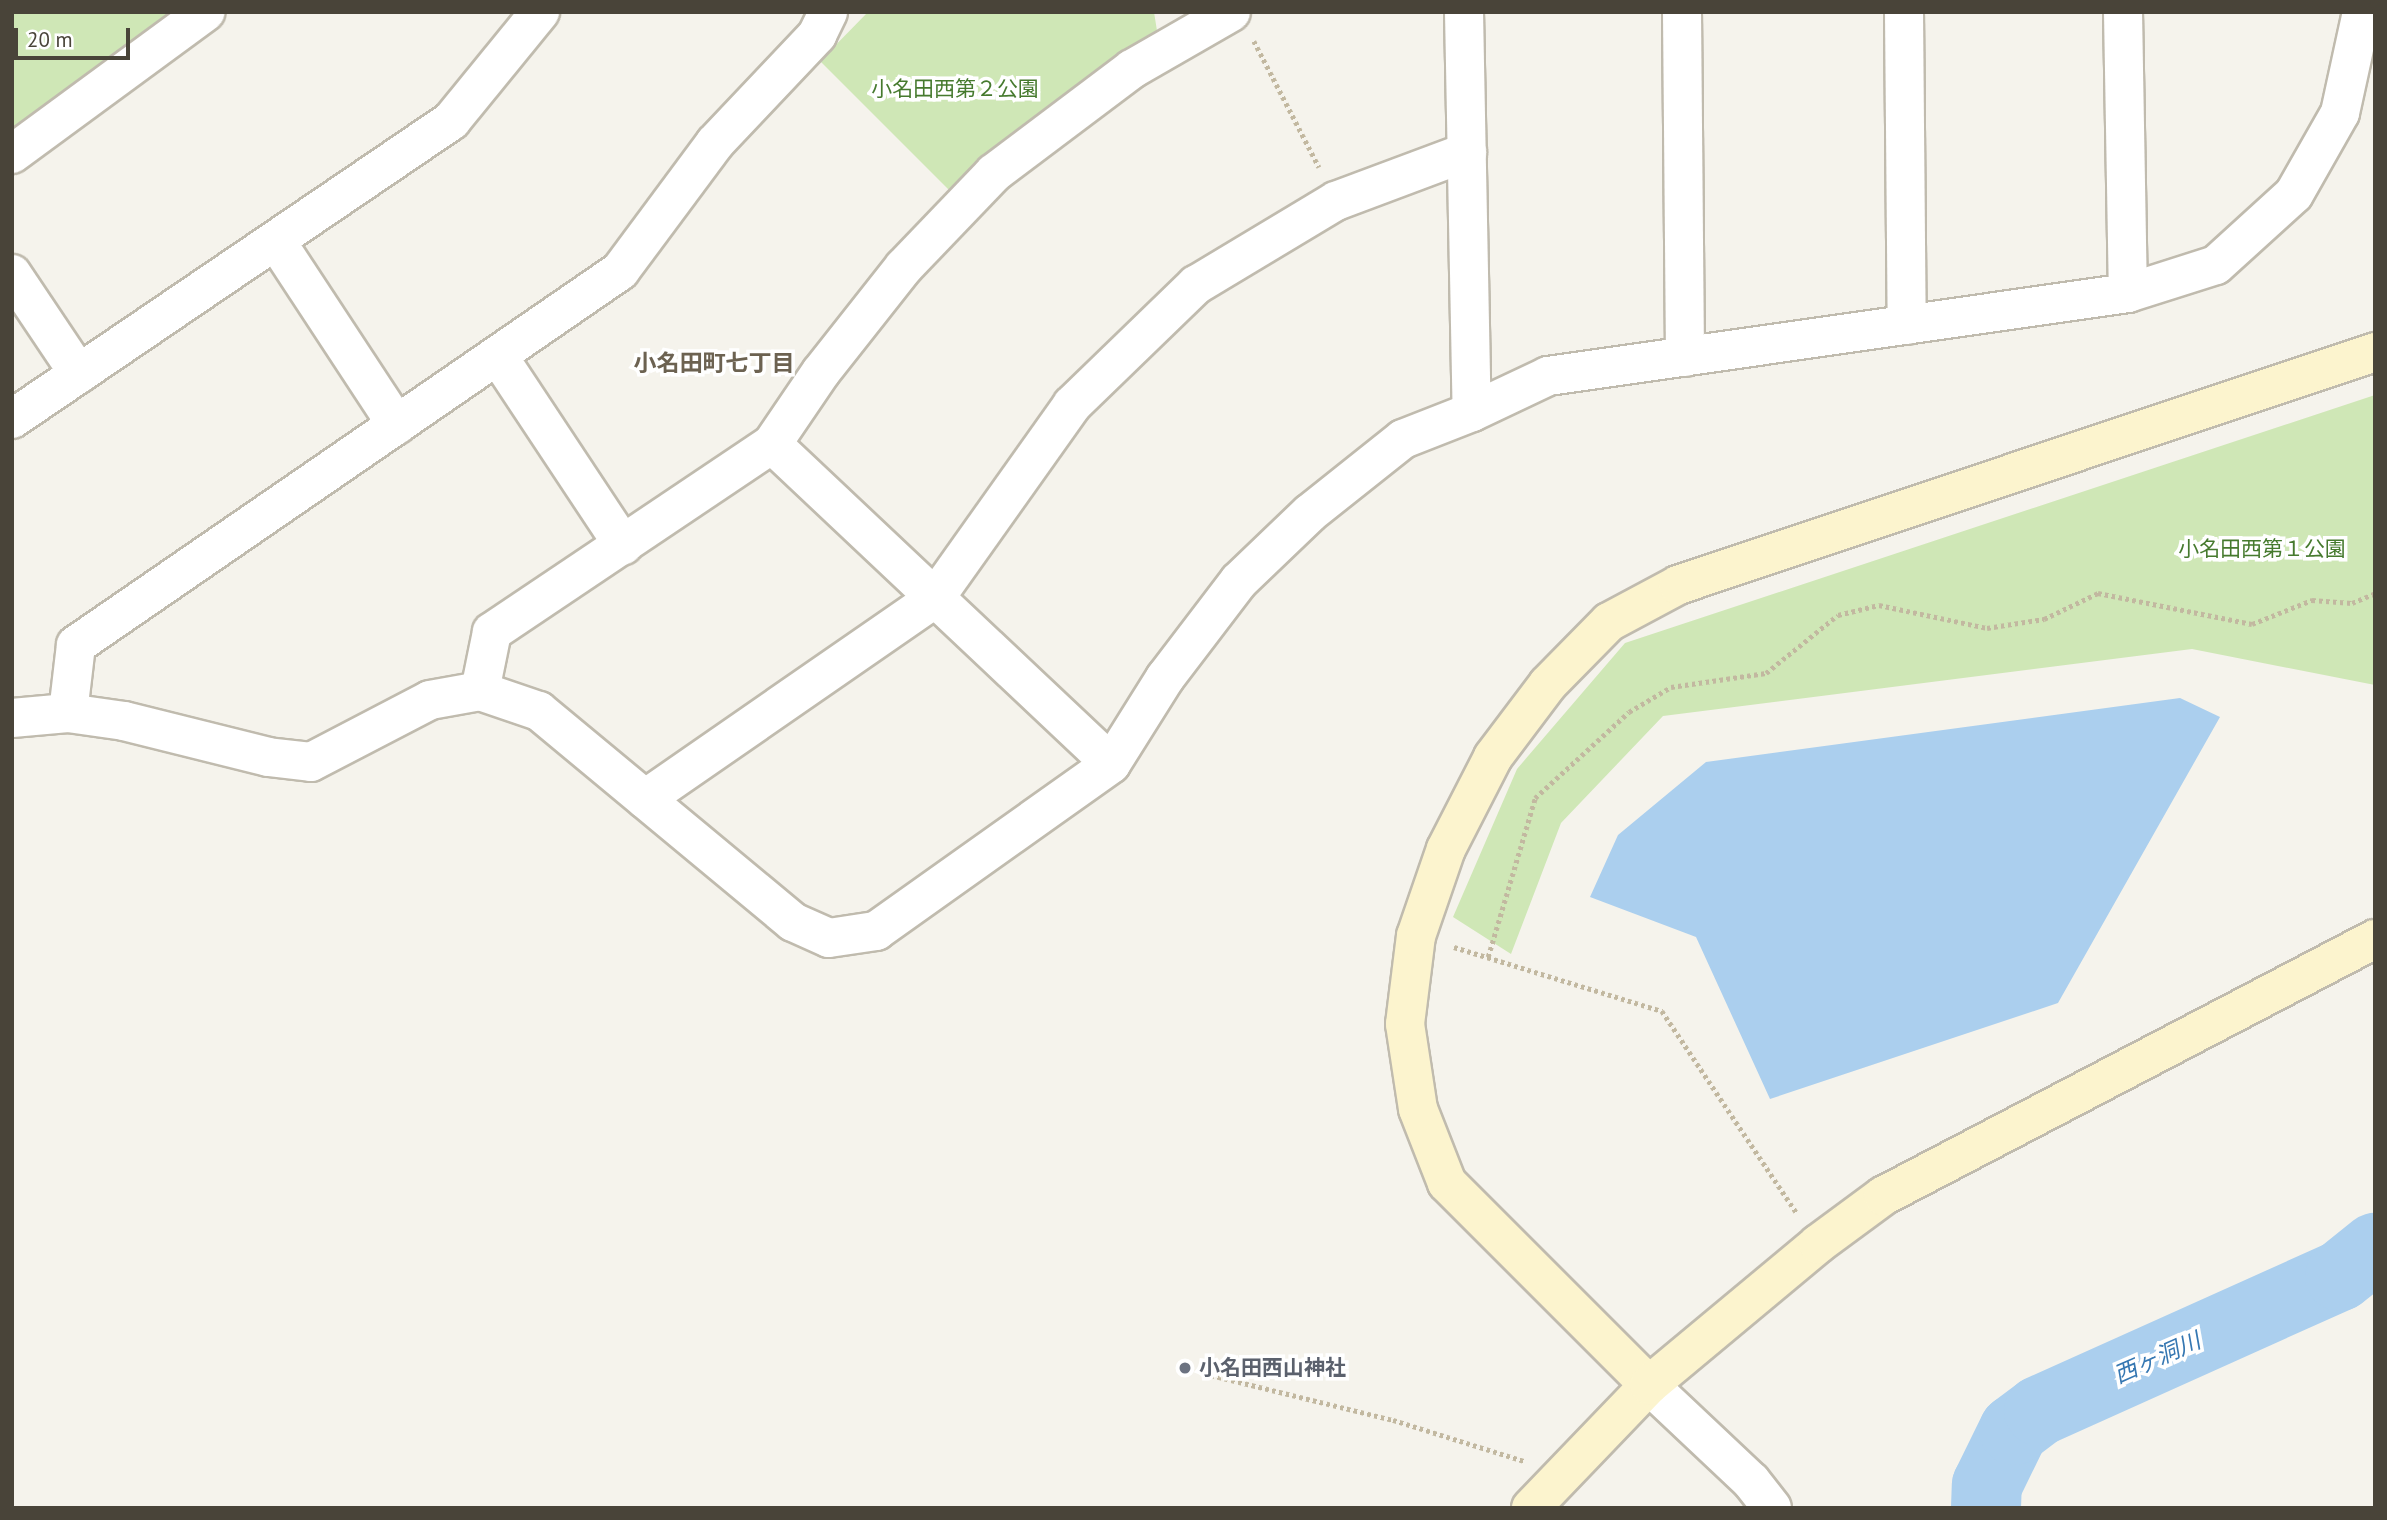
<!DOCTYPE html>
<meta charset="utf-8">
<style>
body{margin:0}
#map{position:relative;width:2387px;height:1520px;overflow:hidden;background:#f5f3ec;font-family:"PT Sans","Noto Sans JP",sans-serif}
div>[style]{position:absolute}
.green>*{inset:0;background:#cfe7b6}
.water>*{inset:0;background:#abcfee}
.river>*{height:70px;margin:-35px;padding:0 35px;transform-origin:35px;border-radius:35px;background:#abcfee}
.path>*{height:4.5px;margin-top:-2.25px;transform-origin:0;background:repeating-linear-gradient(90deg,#c2b8a0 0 3.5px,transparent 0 7px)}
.roads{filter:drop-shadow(2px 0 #c0bbae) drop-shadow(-2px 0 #c0bbae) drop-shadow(0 2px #c0bbae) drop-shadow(0 -2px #c0bbae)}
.street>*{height:38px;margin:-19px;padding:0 19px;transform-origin:19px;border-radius:19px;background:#fff}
.secondary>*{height:38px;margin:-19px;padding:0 19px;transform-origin:19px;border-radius:19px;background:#fcf4ce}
.dots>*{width:19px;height:19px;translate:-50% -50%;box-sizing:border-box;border:4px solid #fff;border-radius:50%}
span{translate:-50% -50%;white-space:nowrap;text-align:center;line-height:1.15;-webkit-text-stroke:7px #fff;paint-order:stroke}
.park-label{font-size:21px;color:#467a2e}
.worship-label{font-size:21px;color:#5b616d;font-weight:700}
.left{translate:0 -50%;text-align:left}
.neighbourhood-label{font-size:23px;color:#6c6251;font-weight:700}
.water-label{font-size:23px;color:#3577b2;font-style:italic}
.frame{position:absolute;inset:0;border:14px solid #494439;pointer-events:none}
.scale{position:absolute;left:14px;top:28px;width:116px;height:32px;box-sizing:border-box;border:4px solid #494439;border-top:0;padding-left:9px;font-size:21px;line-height:24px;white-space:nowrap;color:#494439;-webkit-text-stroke:5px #fff;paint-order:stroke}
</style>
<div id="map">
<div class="green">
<div style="clip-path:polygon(12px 12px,186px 12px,12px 135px)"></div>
<div style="clip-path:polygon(868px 12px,1154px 12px,1158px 37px,1048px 108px,951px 192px,820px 61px)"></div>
<div style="clip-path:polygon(2375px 395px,2375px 685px,2192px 649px,1663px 716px,1561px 823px,1511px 954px,1453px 917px,1517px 769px,1625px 643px)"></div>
</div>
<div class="water">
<div style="clip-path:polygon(2180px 698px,2220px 717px,2058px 1003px,1770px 1099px,1696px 937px,1590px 897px,1618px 835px,1706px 762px)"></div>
</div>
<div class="river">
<div style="left:1986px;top:1508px;width:23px;rotate:-88deg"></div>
<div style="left:1987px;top:1485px;width:61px;rotate:-63.9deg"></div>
<div style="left:2014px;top:1430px;width:31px;rotate:-37deg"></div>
<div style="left:2039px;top:1411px;width:330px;rotate:-24.2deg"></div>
<div style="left:2340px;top:1276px;width:45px;rotate:-38.7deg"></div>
</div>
<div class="path">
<div style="left:1254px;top:41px;width:142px;rotate:62.7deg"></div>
<div style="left:1454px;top:947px;width:218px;rotate:17.1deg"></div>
<div style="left:1662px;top:1011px;width:242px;rotate:56.3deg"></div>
<div style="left:1488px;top:957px;width:166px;rotate:-73.5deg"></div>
<div style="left:1535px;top:798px;width:127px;rotate:-42.5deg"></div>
<div style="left:1629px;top:712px;width:49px;rotate:-30.8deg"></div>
<div style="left:1671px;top:687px;width:96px;rotate:-8.4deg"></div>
<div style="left:1766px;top:673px;width:92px;rotate:-38.9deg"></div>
<div style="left:1838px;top:615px;width:42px;rotate:-13.7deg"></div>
<div style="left:1879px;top:605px;width:110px;rotate:12deg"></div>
<div style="left:1987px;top:628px;width:58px;rotate:-9deg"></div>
<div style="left:2044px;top:619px;width:60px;rotate:-25.7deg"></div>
<div style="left:2098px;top:593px;width:157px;rotate:11.4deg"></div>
<div style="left:2252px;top:624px;width:65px;rotate:-21.8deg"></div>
<div style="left:2312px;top:600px;width:40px;rotate:4.3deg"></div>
<div style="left:2352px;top:603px;width:25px;rotate:-23deg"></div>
<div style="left:1211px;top:1375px;width:187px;rotate:13.9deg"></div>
<div style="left:1393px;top:1420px;width:137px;rotate:17.4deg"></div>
</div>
<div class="roads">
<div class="street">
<div style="left:1464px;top:12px;width:400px;rotate:88.9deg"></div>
<div style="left:1682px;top:12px;width:345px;rotate:89.5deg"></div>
<div style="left:1904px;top:12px;width:313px;rotate:89.5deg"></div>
<div style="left:2123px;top:12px;width:281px;rotate:89deg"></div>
<div style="left:12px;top:154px;width:240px;rotate:-36.3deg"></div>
<div style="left:276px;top:241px;width:220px;rotate:56.7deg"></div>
<div style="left:12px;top:274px;width:120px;rotate:56.2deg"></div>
<div style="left:498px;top:356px;width:227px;rotate:56.5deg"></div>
<div style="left:12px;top:419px;width:531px;rotate:-34.17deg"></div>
<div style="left:451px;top:121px;width:141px;rotate:-50.8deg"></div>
<div style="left:772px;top:444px;width:466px;rotate:43.3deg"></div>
<div style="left:1111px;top:764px;width:102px;rotate:-57.9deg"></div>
<div style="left:1165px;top:678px;width:122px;rotate:-52.7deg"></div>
<div style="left:1239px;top:581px;width:98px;rotate:-43.8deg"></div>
<div style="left:1310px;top:513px;width:119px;rotate:-38.5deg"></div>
<div style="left:1403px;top:439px;width:74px;rotate:-21.4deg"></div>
<div style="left:1472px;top:412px;width:84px;rotate:-25.3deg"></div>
<div style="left:1548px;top:376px;width:586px;rotate:-8.14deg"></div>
<div style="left:2128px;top:293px;width:92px;rotate:-17.7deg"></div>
<div style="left:2216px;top:265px;width:105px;rotate:-42.3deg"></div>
<div style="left:2294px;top:194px;width:93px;rotate:-60.4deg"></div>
<div style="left:2340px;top:113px;width:103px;rotate:-77.7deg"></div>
<div style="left:480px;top:691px;width:60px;rotate:-78.5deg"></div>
<div style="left:492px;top:632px;width:337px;rotate:-33.9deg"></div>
<div style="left:772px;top:444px;width:87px;rotate:-55.8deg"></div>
<div style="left:821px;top:372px;width:134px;rotate:-51.7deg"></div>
<div style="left:904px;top:267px;width:130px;rotate:-46.2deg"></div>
<div style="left:994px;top:173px;width:173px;rotate:-37deg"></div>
<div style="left:1132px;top:69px;width:114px;rotate:-29.9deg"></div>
<div style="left:68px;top:713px;width:68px;rotate:-83.3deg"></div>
<div style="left:76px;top:645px;width:660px;rotate:-34.51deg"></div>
<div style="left:620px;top:271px;width:159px;rotate:-53.4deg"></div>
<div style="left:715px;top:143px;width:149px;rotate:-46.6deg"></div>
<div style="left:817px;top:35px;width:25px;rotate:-64deg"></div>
<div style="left:12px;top:718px;width:56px;rotate:-5.1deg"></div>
<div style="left:68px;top:713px;width:57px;rotate:8.1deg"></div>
<div style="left:124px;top:721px;width:148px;rotate:14deg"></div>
<div style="left:268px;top:757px;width:43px;rotate:6.6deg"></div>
<div style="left:311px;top:762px;width:134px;rotate:-27.5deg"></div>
<div style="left:430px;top:700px;width:51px;rotate:-10.2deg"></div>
<div style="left:480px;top:691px;width:62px;rotate:18.7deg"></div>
<div style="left:539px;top:711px;width:330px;rotate:39.7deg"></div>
<div style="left:793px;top:922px;width:39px;rotate:24deg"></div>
<div style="left:829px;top:938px;width:48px;rotate:-8.5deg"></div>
<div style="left:876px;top:931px;width:288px;rotate:-35.4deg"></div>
<div style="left:645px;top:799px;width:353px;rotate:-34.7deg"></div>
<div style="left:935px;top:598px;width:237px;rotate:-54.6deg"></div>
<div style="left:1072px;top:405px;width:173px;rotate:-44.1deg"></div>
<div style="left:1196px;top:285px;width:163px;rotate:-31deg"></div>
<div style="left:1336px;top:201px;width:140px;rotate:-20.5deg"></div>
<div style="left:1649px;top:1385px;width:140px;rotate:43.3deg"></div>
<div style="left:1751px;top:1481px;width:34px;rotate:52deg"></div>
</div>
<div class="secondary">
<div style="left:1649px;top:1385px;width:286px;rotate:-135deg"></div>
<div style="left:1447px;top:1183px;width:79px;rotate:-111.4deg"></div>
<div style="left:1418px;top:1109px;width:86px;rotate:-98.7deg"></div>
<div style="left:1405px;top:1024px;width:89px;rotate:-82.9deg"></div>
<div style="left:1416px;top:936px;width:92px;rotate:-71deg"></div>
<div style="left:1446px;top:849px;width:103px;rotate:-62.9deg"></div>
<div style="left:1493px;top:757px;width:91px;rotate:-53deg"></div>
<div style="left:1548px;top:684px;width:87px;rotate:-45.5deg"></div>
<div style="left:1609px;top:622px;width:78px;rotate:-28.2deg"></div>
<div style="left:1678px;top:585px;width:735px;rotate:-18.48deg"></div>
<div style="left:1531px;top:1508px;width:170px;rotate:-46.2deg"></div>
<div style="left:1649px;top:1385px;width:220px;rotate:-39.8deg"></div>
<div style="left:1818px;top:1244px;width:81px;rotate:-36.4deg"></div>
<div style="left:1883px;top:1196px;width:555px;rotate:-27.58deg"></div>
</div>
</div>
<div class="dots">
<div style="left:1185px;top:1368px;background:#6b7280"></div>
</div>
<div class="park-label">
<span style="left:955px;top:89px">小名田西第２公園</span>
<span style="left:2262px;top:549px">小名田西第１公園</span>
</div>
<div class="worship-label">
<span class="left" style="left:1199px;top:1368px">小名田西山神社</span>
</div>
<div class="neighbourhood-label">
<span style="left:714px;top:363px">小名田町七丁目</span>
</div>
<div class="water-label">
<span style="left:2157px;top:1358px;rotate:-24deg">西ヶ洞川</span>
</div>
<div class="frame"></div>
<div class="scale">20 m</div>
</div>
